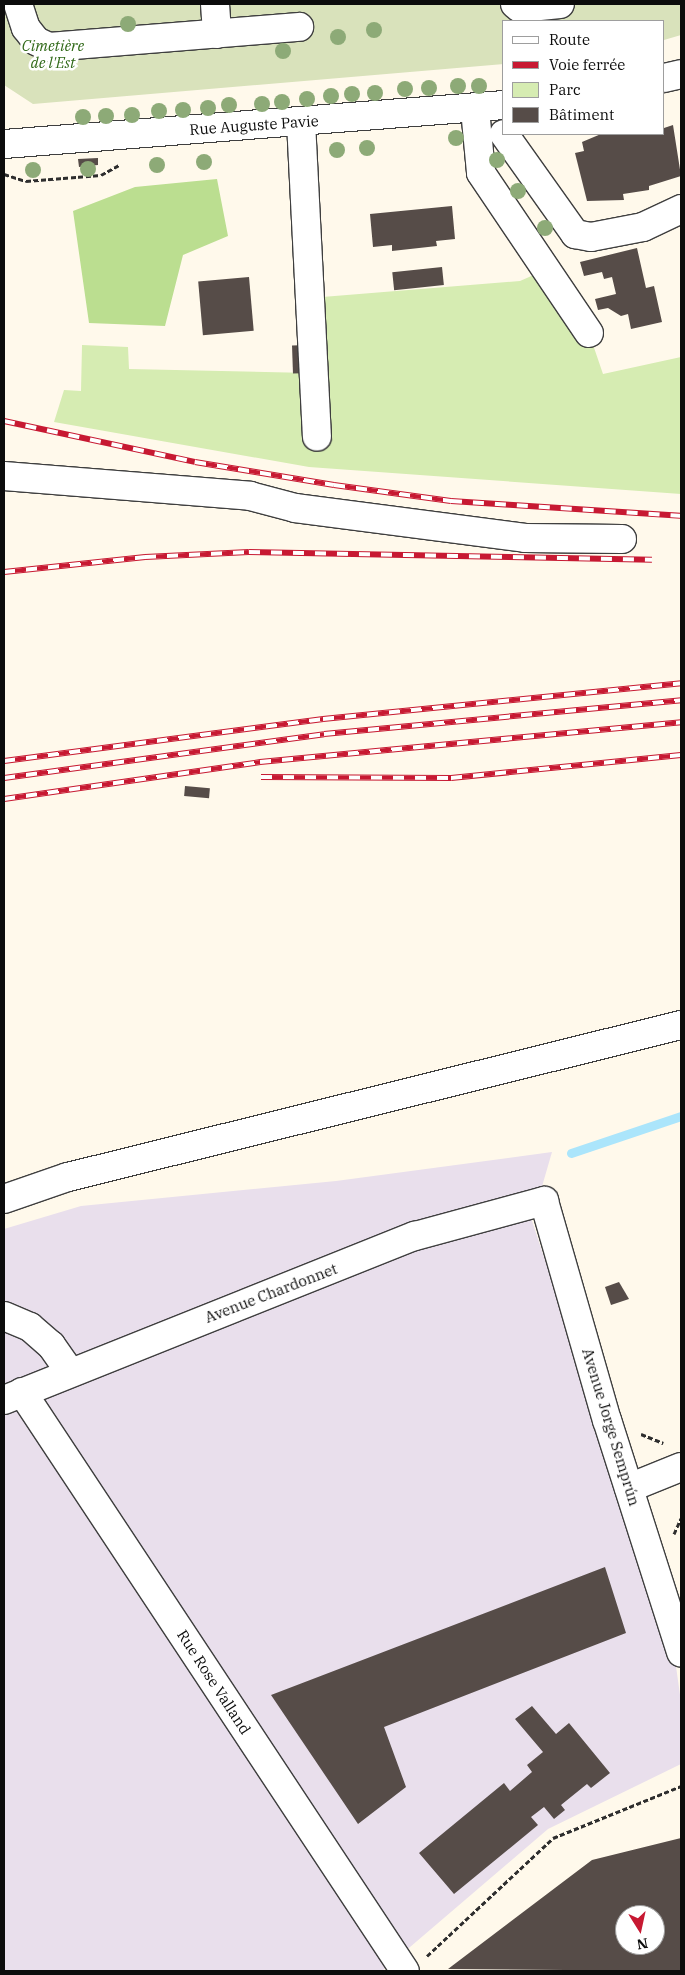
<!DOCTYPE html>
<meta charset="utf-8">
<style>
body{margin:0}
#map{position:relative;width:685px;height:1975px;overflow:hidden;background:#fff9eb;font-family:"IBM Plex Serif",serif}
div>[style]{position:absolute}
.industrial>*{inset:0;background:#e9dfec}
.green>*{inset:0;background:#d6ecb2}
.forest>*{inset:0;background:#bbde90}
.cemetery>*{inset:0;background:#d9e2bb}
.stream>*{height:9px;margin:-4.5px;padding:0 4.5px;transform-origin:4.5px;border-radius:4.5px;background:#abe5fb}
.building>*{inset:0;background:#564c48;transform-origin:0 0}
.path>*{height:3px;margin-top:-1.5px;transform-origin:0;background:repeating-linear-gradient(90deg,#2e2e2e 0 5px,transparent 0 7.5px)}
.roads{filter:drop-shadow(1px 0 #3f3f3f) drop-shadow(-1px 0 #3f3f3f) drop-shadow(0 1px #3f3f3f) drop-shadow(0 -1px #3f3f3f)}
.minor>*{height:28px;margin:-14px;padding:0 14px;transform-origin:14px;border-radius:14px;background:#fff}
.rail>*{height:5.5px;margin-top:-2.75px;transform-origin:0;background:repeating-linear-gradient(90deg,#fff 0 11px,#c71932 0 22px);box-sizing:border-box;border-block:1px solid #c71932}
.trees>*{width:16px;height:16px;margin:-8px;border-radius:50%;background:#8daa77}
span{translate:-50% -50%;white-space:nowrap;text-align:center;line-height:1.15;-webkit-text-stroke:5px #fff;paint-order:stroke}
.park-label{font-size:15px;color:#306918;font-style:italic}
.street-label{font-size:15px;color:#0c0c0c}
.frame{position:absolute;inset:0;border:5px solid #0c0c0c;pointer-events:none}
.legend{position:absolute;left:502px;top:20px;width:162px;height:115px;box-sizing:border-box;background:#fff;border:1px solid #9e9e9e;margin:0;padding:6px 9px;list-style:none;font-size:15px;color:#0c0c0c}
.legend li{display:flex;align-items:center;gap:10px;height:25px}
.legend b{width:25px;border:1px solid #9e9e9e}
.north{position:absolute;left:615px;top:1905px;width:50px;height:50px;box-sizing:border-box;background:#fff;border:1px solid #9e9e9e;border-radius:50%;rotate:170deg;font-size:14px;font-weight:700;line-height:20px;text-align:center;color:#0c0c0c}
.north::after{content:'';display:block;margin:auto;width:18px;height:22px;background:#c71932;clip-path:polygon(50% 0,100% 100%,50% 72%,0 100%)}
</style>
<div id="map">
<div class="industrial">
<div style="clip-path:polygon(552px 1152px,532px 1221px,673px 1645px,681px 1702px,681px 1764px,548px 1829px,382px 1971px,4px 1971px,4px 1229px,81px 1206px,336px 1181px)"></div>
</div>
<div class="green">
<div style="clip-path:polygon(545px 270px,589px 333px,603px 374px,681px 357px,681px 494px,309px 467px,54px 422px,64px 390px,81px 391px,82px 345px,128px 347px,129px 369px,310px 373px,310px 298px,520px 281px)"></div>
</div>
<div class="forest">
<div style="clip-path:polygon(217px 179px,228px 236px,183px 255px,165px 326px,89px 323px,73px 211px,135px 187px)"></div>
</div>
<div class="cemetery">
<div style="clip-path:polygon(4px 4px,681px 4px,681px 35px,664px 40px,664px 21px,504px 21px,504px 64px,33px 104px,4px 85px)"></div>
</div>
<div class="stream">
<div style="left:571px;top:1153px;width:116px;rotate:-18.6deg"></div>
</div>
<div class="building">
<div style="clip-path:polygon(673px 125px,681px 176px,649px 186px,649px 190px,623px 194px,624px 200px,587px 201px,575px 153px,584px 151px,582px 142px,601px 134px,664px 134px,664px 128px)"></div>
<div style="clip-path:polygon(98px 158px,98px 165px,79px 167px,78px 159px)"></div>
<div style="clip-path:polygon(452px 206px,455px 239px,436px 241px,437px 246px,392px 251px,392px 245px,373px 247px,370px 214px)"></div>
<div style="clip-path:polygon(637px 248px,646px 288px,654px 286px,662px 322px,631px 329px,628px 314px,621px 316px,608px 308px,598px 310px,595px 299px,616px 294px,612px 277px,604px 279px,602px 272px,584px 276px,580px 262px)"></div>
<div style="left:442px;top:267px;width:18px;height:50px;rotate:84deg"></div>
<div style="left:249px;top:277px;width:54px;height:51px;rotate:85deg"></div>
<div style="left:309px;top:345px;width:28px;height:17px;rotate:88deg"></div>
<div style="left:185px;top:786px;width:25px;height:10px;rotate:5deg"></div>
<div style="clip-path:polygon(619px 1282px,629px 1299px,611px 1305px,605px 1287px)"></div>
<div style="clip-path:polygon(605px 1567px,626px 1633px,384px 1727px,406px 1787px,358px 1824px,271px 1695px)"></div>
<div style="clip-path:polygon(532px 1706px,556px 1734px,569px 1723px,610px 1773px,591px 1788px,587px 1784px,561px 1805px,565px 1810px,554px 1819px,544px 1807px,531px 1817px,538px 1825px,454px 1894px,419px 1853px,504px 1783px,510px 1791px,532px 1772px,527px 1765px,543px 1752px,515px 1719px)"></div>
<div style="clip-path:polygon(evenodd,681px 1838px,681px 1971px,448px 1969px,592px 1860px,681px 1838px,625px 1915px,655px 1915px,655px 1945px,625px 1945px,625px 1915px)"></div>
</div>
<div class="path">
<div style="left:4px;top:174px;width:23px;rotate:18deg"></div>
<div style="left:26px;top:181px;width:75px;rotate:-4.6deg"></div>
<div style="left:101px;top:175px;width:21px;rotate:-29deg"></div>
<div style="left:641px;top:1434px;width:24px;rotate:22deg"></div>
<div style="left:674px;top:1534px;width:17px;rotate:-66deg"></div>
<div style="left:427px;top:1956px;width:173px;rotate:-43.1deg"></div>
<div style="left:553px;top:1838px;width:138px;rotate:-22.1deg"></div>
</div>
<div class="roads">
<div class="minor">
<div style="left:18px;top:4px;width:25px;rotate:72deg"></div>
<div style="left:26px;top:28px;width:16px;rotate:52deg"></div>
<div style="left:36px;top:41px;width:14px;rotate:25deg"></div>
<div style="left:49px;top:47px;width:251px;rotate:-4.6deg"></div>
<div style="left:215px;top:4px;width:30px;rotate:86deg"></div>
<div style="left:515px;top:4px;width:6px;rotate:39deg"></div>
<div style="left:520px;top:8px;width:40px;rotate:-5.7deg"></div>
<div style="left:664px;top:78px;width:17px;rotate:-13deg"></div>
<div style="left:475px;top:109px;width:64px;rotate:84.6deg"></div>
<div style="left:481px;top:173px;width:193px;rotate:56deg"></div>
<div style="left:301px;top:122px;width:315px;rotate:87.1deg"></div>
<div style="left:504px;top:134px;width:123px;rotate:54.6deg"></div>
<div style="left:575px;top:234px;width:16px;rotate:11deg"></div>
<div style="left:591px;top:237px;width:53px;rotate:-10.9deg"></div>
<div style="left:643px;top:227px;width:42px;rotate:-25.3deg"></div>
<div style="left:4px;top:144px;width:502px;rotate:-4.46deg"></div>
<div style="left:4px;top:476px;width:247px;rotate:4.6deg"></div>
<div style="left:250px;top:496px;width:47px;rotate:14.9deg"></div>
<div style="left:295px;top:508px;width:232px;rotate:7.4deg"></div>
<div style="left:525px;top:538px;width:97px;rotate:0.6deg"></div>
<div style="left:4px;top:1199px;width:68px;rotate:-19deg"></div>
<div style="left:68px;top:1177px;width:632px;rotate:-13.93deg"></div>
<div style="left:4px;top:1316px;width:28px;rotate:23deg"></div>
<div style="left:30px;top:1327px;width:28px;rotate:41deg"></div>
<div style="left:51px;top:1345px;width:33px;rotate:55deg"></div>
<div style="left:22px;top:1392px;width:694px;rotate:56.52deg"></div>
<div style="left:4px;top:1400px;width:443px;rotate:-21.8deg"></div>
<div style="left:415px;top:1236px;width:134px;rotate:-15.2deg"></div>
<div style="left:544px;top:1201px;width:228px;rotate:74deg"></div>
<div style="left:607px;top:1420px;width:244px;rotate:72.3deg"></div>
<div style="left:629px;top:1488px;width:56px;rotate:-22deg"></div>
</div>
</div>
<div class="rail">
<div style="left:4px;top:421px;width:195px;rotate:12.1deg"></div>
<div style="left:195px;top:462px;width:141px;rotate:9.4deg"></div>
<div style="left:334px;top:485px;width:118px;rotate:7.8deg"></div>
<div style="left:451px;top:501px;width:230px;rotate:3.7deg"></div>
<div style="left:4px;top:572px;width:142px;rotate:-6.1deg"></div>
<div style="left:145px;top:557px;width:104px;rotate:-2.8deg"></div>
<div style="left:249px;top:552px;width:403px;rotate:1.1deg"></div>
<div style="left:4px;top:761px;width:322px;rotate:-7.5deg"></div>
<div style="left:323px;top:719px;width:360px;rotate:-5.7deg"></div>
<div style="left:261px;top:777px;width:190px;rotate:0.3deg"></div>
<div style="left:451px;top:778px;width:231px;rotate:-5.7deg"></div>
<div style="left:4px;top:778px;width:323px;rotate:-7.8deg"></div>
<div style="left:324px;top:734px;width:359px;rotate:-5.4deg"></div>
<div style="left:4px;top:799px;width:259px;rotate:-8.2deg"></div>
<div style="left:260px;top:762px;width:423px;rotate:-5.4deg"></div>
</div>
<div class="trees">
<div style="left:128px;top:24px"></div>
<div style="left:374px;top:30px"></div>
<div style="left:338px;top:37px"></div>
<div style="left:283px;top:51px"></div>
<div style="left:458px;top:86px"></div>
<div style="left:479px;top:86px"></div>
<div style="left:429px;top:88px"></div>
<div style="left:405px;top:89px"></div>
<div style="left:375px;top:93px"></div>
<div style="left:352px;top:94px"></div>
<div style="left:331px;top:96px"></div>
<div style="left:307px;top:99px"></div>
<div style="left:282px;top:102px"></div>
<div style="left:262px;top:104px"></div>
<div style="left:229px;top:105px"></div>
<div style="left:208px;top:108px"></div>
<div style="left:183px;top:110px"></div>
<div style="left:159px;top:111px"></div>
<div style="left:132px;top:115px"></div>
<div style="left:106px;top:116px"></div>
<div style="left:83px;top:117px"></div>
<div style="left:456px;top:138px"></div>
<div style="left:367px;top:148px"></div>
<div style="left:337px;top:150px"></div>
<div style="left:497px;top:160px"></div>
<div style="left:204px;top:162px"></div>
<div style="left:157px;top:165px"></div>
<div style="left:88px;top:169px"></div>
<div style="left:33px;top:170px"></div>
<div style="left:518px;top:191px"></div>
<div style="left:545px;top:228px"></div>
</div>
<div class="park-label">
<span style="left:53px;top:54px">Cimetière<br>de l'Est</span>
</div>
<div class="street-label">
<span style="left:254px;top:125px;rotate:-4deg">Rue Auguste Pavie</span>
<span style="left:271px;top:1293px;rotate:-21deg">Avenue Chardonnet</span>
<span style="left:611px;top:1427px;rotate:73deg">Avenue Jorge Semprún</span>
<span style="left:214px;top:1682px;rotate:57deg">Rue Rose Valland</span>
</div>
<div class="frame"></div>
<ul class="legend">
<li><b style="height:6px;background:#fff"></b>Route</li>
<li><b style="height:6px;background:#c71932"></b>Voie ferrée</li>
<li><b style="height:14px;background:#d6ecb2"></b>Parc</li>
<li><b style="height:14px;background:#564c48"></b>Bâtiment</li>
</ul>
<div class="north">N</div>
</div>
